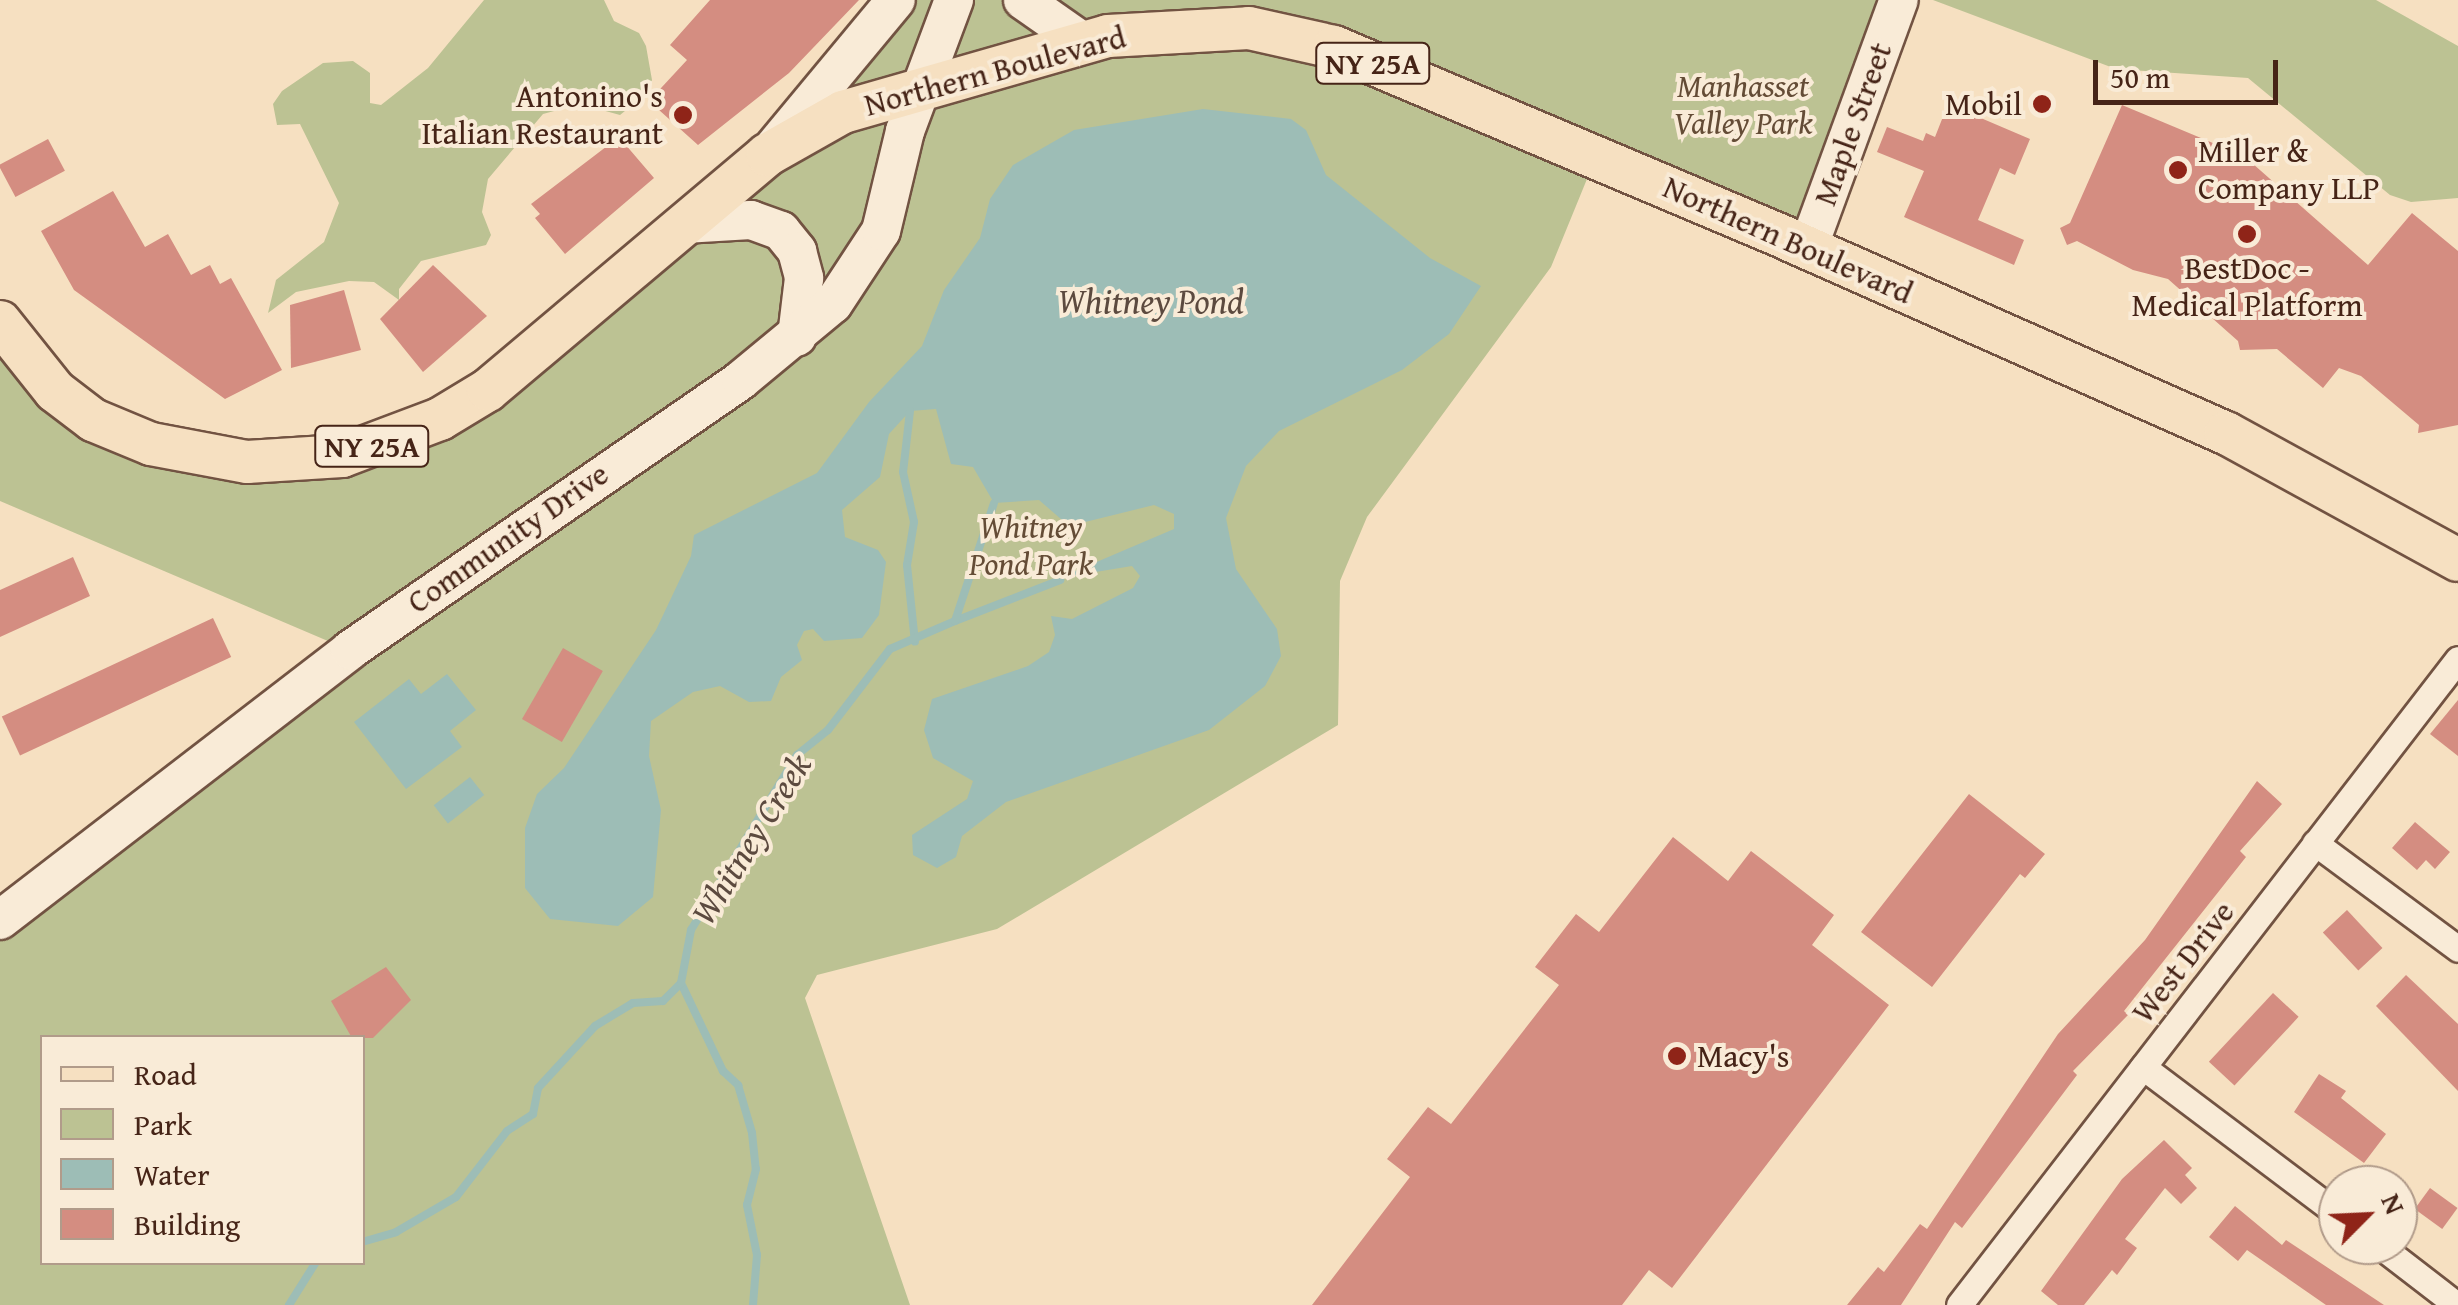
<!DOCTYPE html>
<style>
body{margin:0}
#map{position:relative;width:2458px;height:1305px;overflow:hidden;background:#f6e0c1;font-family:"Gentium Book Plus",serif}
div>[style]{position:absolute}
.green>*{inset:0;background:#bcc293}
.water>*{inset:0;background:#9dbdb6;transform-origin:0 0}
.stream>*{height:8px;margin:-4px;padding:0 4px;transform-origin:4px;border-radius:4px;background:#9dbdb6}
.building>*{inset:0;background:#d48d81;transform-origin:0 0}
.roads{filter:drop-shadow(2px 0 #725342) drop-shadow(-2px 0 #725342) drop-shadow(0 2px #725342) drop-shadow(0 -2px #725342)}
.street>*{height:25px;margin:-12.5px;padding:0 12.5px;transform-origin:12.5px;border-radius:12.5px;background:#f9ebd7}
.secondary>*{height:38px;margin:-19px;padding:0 19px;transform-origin:19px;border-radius:19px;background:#f9ebd7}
.primary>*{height:42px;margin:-21px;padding:0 21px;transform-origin:21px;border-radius:21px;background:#f6e0c1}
.dots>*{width:28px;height:28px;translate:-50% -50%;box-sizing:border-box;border:5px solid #f9ebd7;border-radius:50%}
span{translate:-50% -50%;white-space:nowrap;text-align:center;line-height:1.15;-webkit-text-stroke:8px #f9ebd7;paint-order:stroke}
.shield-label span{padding:2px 8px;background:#f9ebd7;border:2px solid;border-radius:8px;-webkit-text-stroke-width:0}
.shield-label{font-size:30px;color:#462417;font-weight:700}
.street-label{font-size:32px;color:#462417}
.park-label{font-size:32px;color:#644c36;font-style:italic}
.poi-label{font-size:32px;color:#462417}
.right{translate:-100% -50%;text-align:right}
.left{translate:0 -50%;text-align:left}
.water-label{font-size:35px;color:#5c4a3f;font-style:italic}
.legend{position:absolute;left:40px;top:1035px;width:325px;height:230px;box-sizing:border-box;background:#f9ebd7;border:2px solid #b19b8a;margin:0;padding:12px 18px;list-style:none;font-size:30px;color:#462417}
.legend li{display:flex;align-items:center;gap:20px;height:50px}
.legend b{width:50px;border:2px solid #b19b8a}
.north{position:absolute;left:2318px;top:1165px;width:100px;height:100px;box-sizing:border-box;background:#f9ebd7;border:2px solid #b19b8a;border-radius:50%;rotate:66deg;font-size:28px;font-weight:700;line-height:40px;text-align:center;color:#462417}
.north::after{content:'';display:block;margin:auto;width:35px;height:45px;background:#8f2418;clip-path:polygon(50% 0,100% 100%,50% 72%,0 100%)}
.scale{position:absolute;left:2093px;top:60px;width:185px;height:45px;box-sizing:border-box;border:5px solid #462417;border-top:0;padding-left:12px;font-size:30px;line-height:35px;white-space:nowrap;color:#462417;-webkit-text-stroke:8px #f9ebd7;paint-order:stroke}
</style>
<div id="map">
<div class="green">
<div style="clip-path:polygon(484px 0,604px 0,614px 21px,639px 33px,646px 46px,652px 80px,647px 93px,620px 115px,580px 104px,543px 114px,488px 179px,482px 212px,491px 235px,486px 245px,421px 261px,399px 289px,399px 300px,374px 282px,349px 281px,296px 292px,268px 313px,276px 280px,324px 242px,339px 203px,300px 124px,277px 125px,273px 104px,282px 91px,323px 63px,353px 61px,370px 73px,370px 103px,381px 105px,428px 68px)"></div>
<div style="clip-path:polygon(evenodd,896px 0,1899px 0,1808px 247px,1596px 157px,1551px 267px,1367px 517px,1340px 581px,1338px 725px,997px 929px,817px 975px,805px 998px,910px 1305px,0 1305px,0 920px,349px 650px,0 501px,0 322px,93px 420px,342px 456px,554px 340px,896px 0,42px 1038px,362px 1038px,362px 1262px,42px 1262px,42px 1038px)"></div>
<div style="clip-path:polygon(1933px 0,2376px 0,2458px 46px,2458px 198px,2411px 202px,2390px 195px,2248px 78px,2116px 69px)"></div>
</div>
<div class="water">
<div style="clip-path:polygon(1203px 109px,1291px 119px,1306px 130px,1326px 175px,1430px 258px,1481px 286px,1449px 334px,1402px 370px,1279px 431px,1246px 466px,1226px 518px,1236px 569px,1277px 629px,1281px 656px,1265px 686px,1209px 730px,1006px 802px,962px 836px,956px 857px,937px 868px,913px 855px,912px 835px,967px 799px,973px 781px,933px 758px,924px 730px,932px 699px,1028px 666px,1049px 652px,1055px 635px,1051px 616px,1072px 619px,1133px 588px,1140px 576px,1132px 566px,1059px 578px,1174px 529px,1174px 514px,1154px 505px,1069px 526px,1039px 500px,994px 503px,973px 467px,951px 464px,936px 409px,910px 411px,889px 434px,880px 477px,842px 510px,845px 537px,878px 550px,886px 562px,879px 615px,862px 638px,824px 641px,813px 629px,804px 631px,797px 645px,802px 660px,781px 677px,771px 701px,749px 702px,720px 686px,693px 692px,651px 721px,649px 756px,661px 810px,653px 897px,618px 926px,550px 919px,525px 888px,525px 828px,537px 794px,564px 768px,656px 630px,691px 556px,694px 535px,817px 473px,869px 402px,922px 346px,944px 290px,980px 238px,990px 199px,1013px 165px,1074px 130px)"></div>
<div style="clip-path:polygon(447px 674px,476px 710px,450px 731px,462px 747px,406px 789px,354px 722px,409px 679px,421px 694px)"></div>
<div style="left:470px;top:777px;width:23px;height:46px;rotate:52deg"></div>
</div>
<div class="stream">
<div style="left:910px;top:411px;width:61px;rotate:96.5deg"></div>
<div style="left:903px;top:472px;width:51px;rotate:77.6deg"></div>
<div style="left:914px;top:522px;width:44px;rotate:99.2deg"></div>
<div style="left:907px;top:565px;width:77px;rotate:84.1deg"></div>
<div style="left:955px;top:621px;width:113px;rotate:-21.3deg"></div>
<div style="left:681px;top:983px;width:98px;rotate:64.5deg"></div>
<div style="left:723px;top:1071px;width:21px;rotate:43deg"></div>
<div style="left:738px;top:1085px;width:50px;rotate:73.7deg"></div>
<div style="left:752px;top:1133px;width:36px;rotate:84deg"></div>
<div style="left:756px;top:1169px;width:37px;rotate:104deg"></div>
<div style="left:747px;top:1205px;width:51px;rotate:78.7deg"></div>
<div style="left:757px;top:1255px;width:50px;rotate:94.6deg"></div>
<div style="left:362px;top:1242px;width:35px;rotate:-16deg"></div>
<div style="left:396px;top:1232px;width:69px;rotate:-30.3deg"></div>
<div style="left:456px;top:1197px;width:83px;rotate:-52.3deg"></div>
<div style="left:507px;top:1131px;width:31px;rotate:-33deg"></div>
<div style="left:533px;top:1114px;width:26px;rotate:-79deg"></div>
<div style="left:538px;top:1088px;width:84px;rotate:-47.4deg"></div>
<div style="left:595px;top:1026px;width:44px;rotate:-31.2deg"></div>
<div style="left:633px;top:1003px;width:30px;rotate:-4deg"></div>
<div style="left:663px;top:1001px;width:25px;rotate:-45deg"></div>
<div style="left:681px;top:983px;width:54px;rotate:-79.3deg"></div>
<div style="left:691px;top:930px;width:205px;rotate:-58.8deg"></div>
<div style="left:797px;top:755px;width:40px;rotate:-39deg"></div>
<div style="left:828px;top:730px;width:102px;rotate:-52.6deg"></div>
<div style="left:890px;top:649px;width:71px;rotate:-23.3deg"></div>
<div style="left:955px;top:621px;width:124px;rotate:-71.7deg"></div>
<div style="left:289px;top:1305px;width:51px;rotate:-57.9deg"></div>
</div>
<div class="building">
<div style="clip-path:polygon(710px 0,859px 0,789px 73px,698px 145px,649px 101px,687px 60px,670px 45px)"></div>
<div style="clip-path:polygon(1948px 104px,2030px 139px,2015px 175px,2000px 168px,1978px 220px,2024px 240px,2014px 265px,1904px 217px,1924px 171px,1877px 152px,1887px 127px,1923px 141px,1926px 133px,1935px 137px)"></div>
<div style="clip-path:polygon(2122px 105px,2244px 156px,2368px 265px,2412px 213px,2458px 251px,2458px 425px,2418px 433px,2419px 425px,2361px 376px,2339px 368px,2323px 388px,2277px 349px,2240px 350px,2238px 341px,2168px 279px,2133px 270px,2077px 241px,2067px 245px,2060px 228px,2070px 223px)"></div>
<div style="clip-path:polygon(619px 137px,654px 178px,565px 254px,535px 218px,540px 214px,531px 204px)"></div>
<div style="left:48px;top:139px;width:36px;height:56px;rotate:62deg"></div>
<div style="clip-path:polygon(113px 191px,145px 247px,168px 234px,191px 275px,210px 265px,220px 284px,231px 278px,282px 370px,225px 399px,74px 290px,41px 231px)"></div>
<div style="clip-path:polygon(433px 265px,487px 316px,423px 372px,380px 319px)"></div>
<div style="clip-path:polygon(344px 290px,361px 350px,291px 368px,290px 305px)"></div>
<div style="clip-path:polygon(73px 557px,90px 596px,0 637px,0 590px)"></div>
<div style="left:213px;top:618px;width:43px;height:233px;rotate:65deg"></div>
<div style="left:563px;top:648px;width:46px;height:82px;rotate:30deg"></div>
<div style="clip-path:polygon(2458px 700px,2458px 756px,2430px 734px)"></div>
<div style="clip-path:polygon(2257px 781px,2282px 804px,2240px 851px,2246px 857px,2124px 1011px,2128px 1015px,2073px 1071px,2077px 1075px,1962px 1228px,1955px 1222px,1901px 1305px,1847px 1305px,1878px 1267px,1884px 1272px,1920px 1224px,1927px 1229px,2058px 1034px,2145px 940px)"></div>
<div style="clip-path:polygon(1969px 794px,2045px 854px,2025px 878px,2020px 874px,1932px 987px,1861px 932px)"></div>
<div style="clip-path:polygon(2415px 822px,2450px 852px,2435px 869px,2426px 860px,2417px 870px,2392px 848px)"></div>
<div style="clip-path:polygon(1673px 837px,1728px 881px,1751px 851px,1834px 915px,1812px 945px,1889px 1005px,1672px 1288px,1649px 1270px,1622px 1305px,1312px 1305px,1410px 1177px,1387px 1159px,1428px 1107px,1451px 1124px,1559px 985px,1535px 967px,1576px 914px,1599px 932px)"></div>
<div style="left:2347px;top:910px;width:52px;height:33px;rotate:47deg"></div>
<div style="clip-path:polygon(386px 967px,411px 1000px,373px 1038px,352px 1038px,331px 1001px)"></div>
<div style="clip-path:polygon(2406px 975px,2458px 1024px,2458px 1091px,2376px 1006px)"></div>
<div style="left:2273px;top:993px;width:35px;height:94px;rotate:43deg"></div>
<div style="clip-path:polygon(2319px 1074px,2346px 1091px,2341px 1098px,2386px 1134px,2364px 1163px,2294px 1112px)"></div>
<div style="clip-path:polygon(2164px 1140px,2192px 1168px,2185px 1175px,2197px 1188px,2181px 1204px,2165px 1188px,2125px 1239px,2137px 1248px,2117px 1275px,2112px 1270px,2084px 1305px,2058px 1305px,2041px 1291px,2122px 1179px)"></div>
<div style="left:2430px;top:1188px;width:34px;height:26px;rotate:36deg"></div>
<div style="clip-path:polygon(2235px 1206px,2282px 1245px,2286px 1240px,2384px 1305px,2326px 1305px,2247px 1250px,2238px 1261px,2209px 1237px)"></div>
</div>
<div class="roads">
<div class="street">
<div style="left:2315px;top:843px;width:178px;rotate:36.5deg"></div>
<div style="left:2143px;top:1067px;width:244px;rotate:37deg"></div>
<div style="left:2379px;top:1245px;width:98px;rotate:37.6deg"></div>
<div style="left:1959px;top:1305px;width:816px;rotate:-52.32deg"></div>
</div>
<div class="secondary">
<div style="left:1023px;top:0;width:73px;rotate:35deg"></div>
<div style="left:773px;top:148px;width:192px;rotate:-50.3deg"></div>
<div style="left:684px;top:224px;width:67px;rotate:-3.4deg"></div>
<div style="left:751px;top:220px;width:32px;rotate:20deg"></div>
<div style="left:781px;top:231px;width:26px;rotate:51deg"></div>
<div style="left:797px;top:251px;width:28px;rotate:75deg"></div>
<div style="left:804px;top:278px;width:59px;rotate:96.8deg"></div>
<div style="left:1808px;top:248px;width:264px;rotate:-69.9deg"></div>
<div style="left:0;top:920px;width:442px;rotate:-37.6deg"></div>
<div style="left:350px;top:650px;width:475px;rotate:-34.6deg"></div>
<div style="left:741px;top:380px;width:119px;rotate:-39.6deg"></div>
<div style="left:833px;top:304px;width:87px;rotate:-56.7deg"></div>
<div style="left:881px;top:231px;width:103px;rotate:-76.5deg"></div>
<div style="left:905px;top:131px;width:140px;rotate:-69.5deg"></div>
</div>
<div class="primary">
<div style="left:0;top:322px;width:88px;rotate:51.4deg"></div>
<div style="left:55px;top:391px;width:48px;rotate:37.3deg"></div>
<div style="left:93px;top:420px;width:63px;rotate:22.5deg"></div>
<div style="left:151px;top:444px;width:98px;rotate:10.6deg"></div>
<div style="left:247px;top:462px;width:95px;rotate:-3.6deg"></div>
<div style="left:342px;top:456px;width:105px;rotate:-20.7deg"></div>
<div style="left:440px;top:419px;width:56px;rotate:-31.1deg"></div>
<div style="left:488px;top:390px;width:365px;rotate:-40.1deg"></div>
<div style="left:767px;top:155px;width:87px;rotate:-29.5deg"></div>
<div style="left:843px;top:112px;width:276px;rotate:-16deg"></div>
<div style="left:1108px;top:36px;width:141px;rotate:-3.2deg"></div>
<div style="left:1249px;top:28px;width:87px;rotate:12.6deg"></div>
<div style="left:1334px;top:47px;width:495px;rotate:22.9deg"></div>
<div style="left:1790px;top:240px;width:477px;rotate:23.9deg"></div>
<div style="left:2226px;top:433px;width:264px;rotate:28.7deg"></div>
</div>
</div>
<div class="dots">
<div style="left:2042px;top:104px;background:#8f2418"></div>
<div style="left:683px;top:115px;background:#8f2418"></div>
<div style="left:2178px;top:170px;background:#8f2418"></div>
<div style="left:2247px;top:234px;background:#8f2418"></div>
<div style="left:1677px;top:1056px;background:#8f2418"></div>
</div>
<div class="shield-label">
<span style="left:1373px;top:63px">NY 25A</span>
<span style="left:372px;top:446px">NY 25A</span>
</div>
<div class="street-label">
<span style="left:995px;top:71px;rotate:-15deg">Northern Boulevard</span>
<span style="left:1853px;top:124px;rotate:-70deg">Maple Street</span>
<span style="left:1788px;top:240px;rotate:24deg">Northern Boulevard</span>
<span style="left:508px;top:538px;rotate:-35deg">Community Drive</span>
<span style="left:2183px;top:962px;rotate:-52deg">West Drive</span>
</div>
<div class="park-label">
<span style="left:1743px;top:105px">Manhasset<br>Valley Park</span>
<span style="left:1031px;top:546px">Whitney<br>Pond Park</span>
</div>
<div class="poi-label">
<span class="right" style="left:663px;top:115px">Antonino's<br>Italian Restaurant</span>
<span class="right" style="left:2022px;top:104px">Mobil</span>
<span class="left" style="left:2198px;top:170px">Miller &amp;<br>Company LLP</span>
<span style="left:2247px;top:287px">BestDoc -<br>Medical Platform</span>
<span class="left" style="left:1697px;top:1056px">Macy's</span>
</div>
<div class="water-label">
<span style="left:1151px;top:301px">Whitney Pond</span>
<span style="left:751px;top:839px;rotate:-58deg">Whitney Creek</span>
</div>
<ul class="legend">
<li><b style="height:12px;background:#f6e0c1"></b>Road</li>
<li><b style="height:28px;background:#bcc293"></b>Park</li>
<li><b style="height:28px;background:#9dbdb6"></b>Water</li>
<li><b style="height:28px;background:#d48d81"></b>Building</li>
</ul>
<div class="north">N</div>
<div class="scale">50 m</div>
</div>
